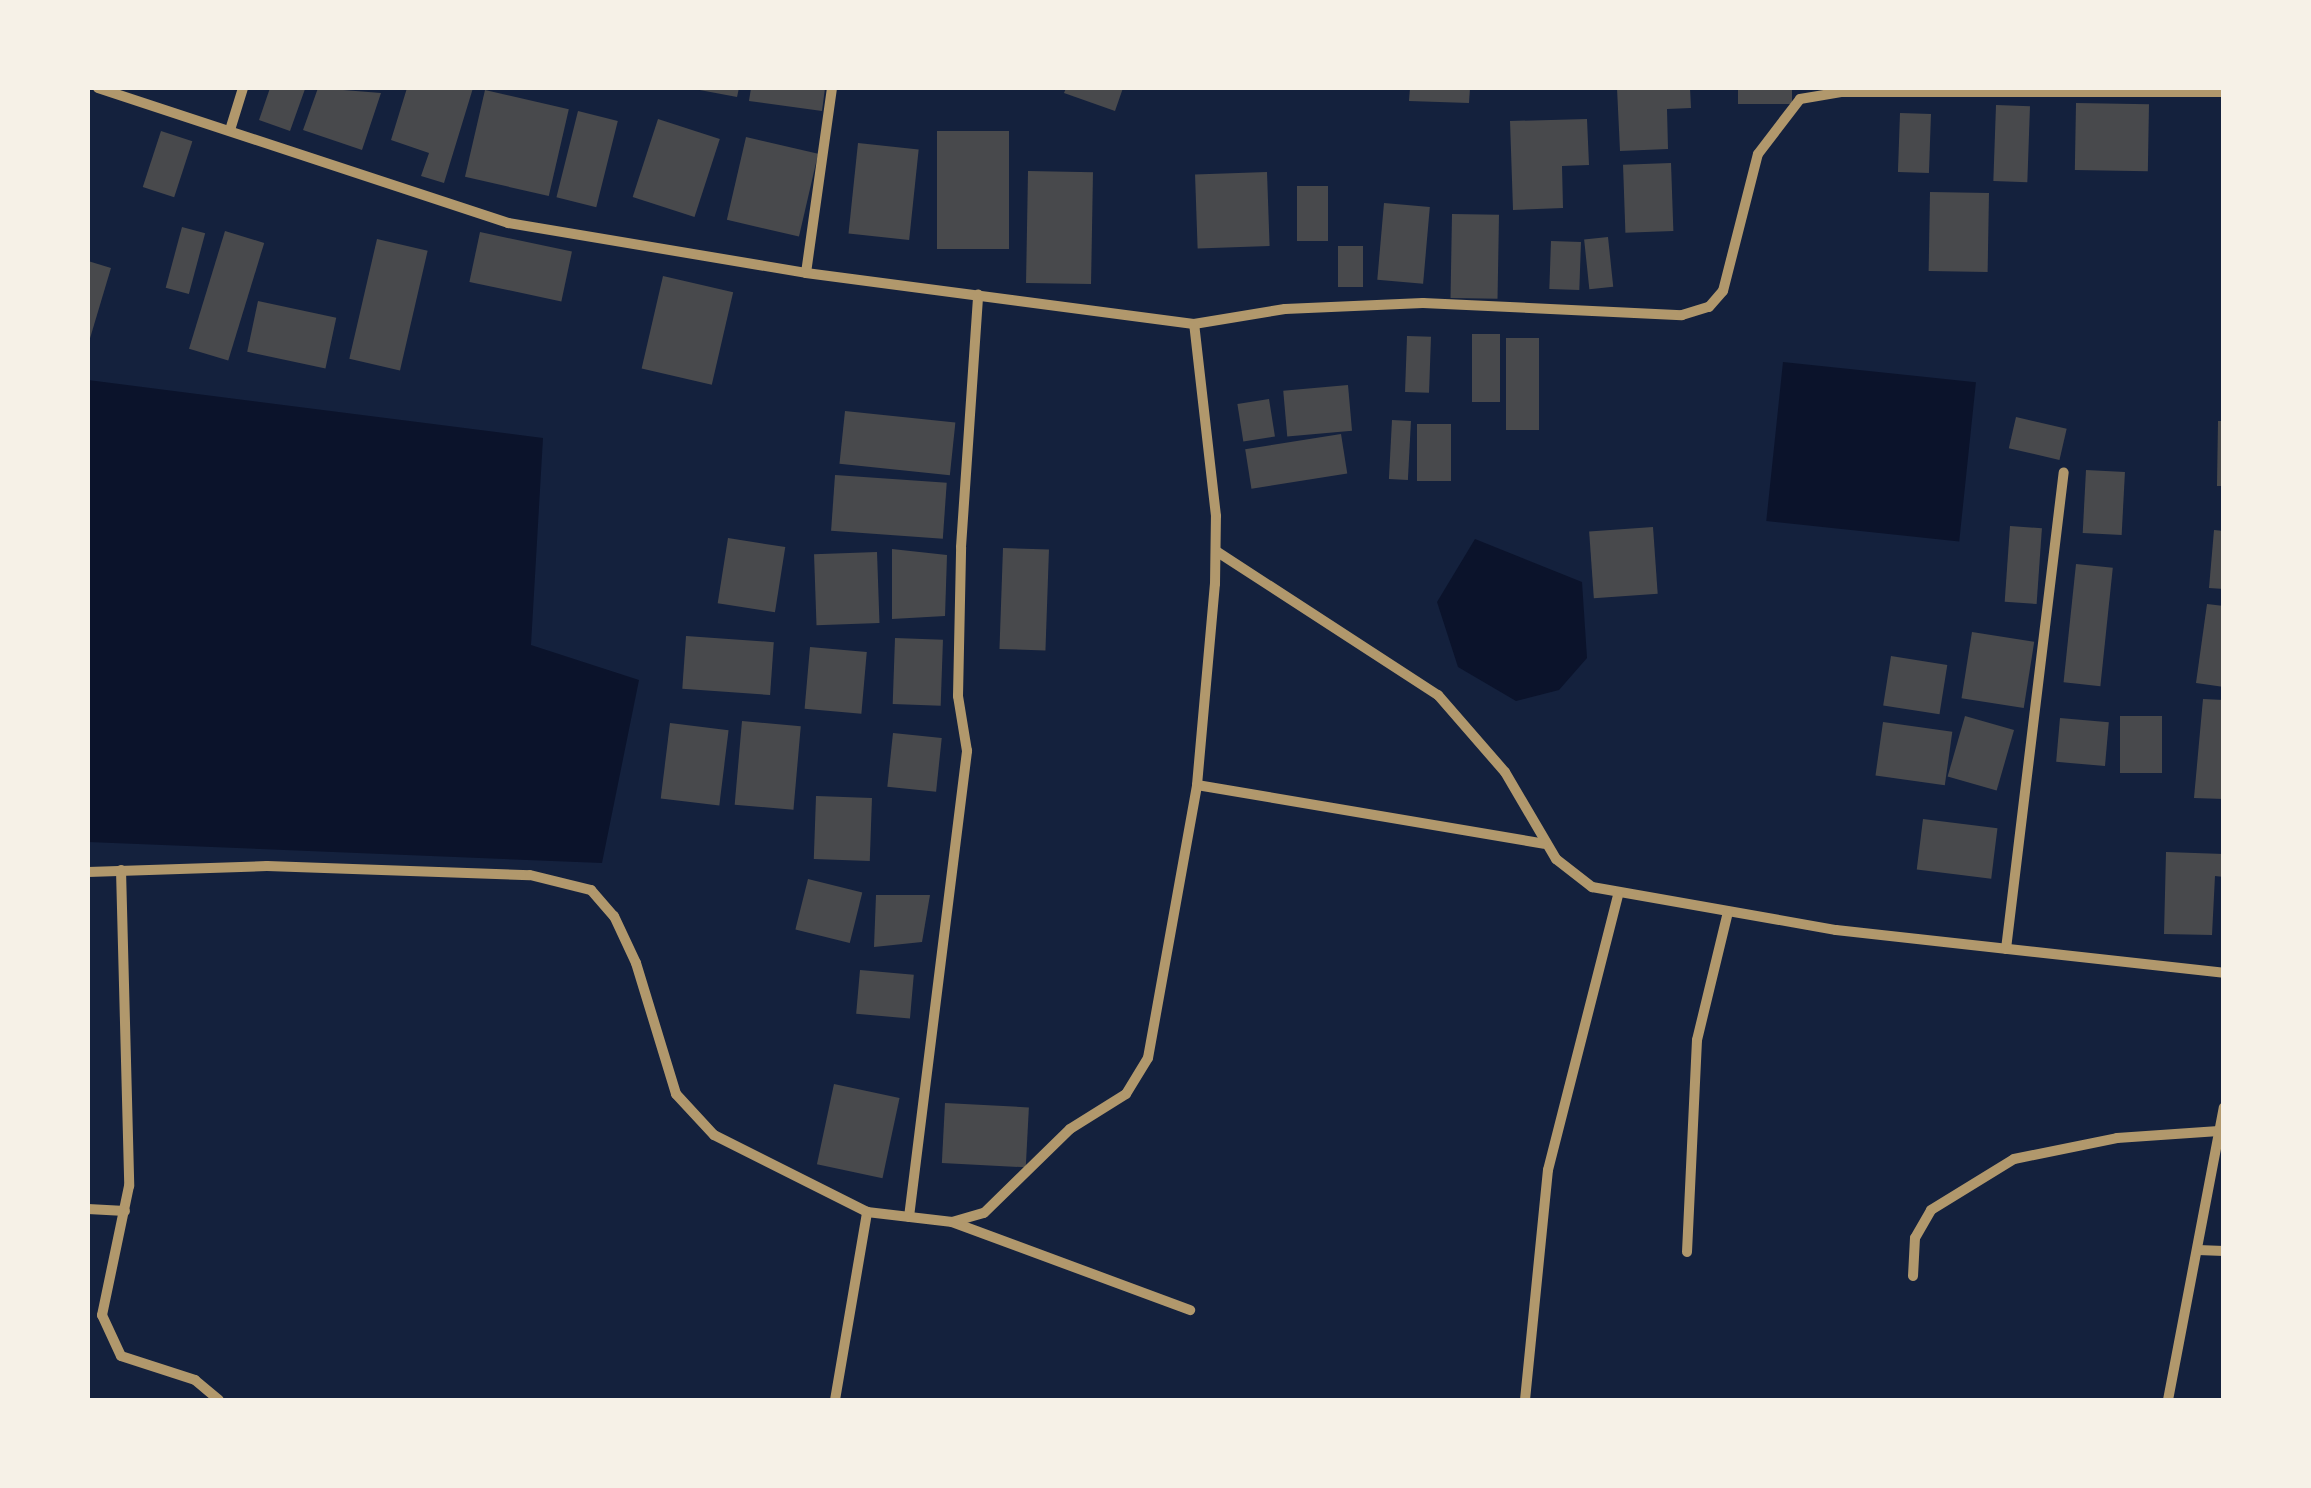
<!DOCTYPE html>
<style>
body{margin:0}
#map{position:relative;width:2311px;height:1488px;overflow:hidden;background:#14213d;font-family:Georgia,serif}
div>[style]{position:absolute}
.water>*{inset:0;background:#0b132b;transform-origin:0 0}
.building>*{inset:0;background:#48494c;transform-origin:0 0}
.minor>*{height:10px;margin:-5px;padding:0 5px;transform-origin:5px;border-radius:5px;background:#b1986c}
span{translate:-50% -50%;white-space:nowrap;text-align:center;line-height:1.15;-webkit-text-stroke:8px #f6f1e7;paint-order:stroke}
.frame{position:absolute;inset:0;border:90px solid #f6f1e7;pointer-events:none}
</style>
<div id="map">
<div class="water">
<div style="left:1783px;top:362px;width:194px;height:160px;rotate:6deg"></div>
<div style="clip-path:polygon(88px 380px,543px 438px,531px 645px,639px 680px,602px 863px,88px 842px)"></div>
<div style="clip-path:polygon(1475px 539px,1582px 582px,1587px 658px,1559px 690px,1516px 701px,1458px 667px,1437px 602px)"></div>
</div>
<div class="building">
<div style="clip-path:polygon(270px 88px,305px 89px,290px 131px,259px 120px)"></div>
<div style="clip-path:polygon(318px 88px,381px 93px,362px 150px,303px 130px)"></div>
<div style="clip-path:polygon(407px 88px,473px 88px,444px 183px,421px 176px,429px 153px,391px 140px)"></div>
<div style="clip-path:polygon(689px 88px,739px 88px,737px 97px)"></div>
<div style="clip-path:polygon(751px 88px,825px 88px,822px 111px,749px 101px)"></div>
<div style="clip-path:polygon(1066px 88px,1123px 88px,1115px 111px,1064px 93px)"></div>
<div style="clip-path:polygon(1410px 88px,1470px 88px,1469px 103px,1409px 101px)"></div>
<div style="clip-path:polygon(1617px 88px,1690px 88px,1691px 108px,1667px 109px,1668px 149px,1620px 151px)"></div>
<div style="left:1738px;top:88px;width:54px;height:16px"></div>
<div style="left:485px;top:90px;width:86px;height:89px;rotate:13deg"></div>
<div style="left:2076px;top:103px;width:73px;height:67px;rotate:1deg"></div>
<div style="left:1996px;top:105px;width:34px;height:76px;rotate:2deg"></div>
<div style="left:578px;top:111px;width:41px;height:89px;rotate:14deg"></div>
<div style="left:1900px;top:113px;width:31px;height:59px;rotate:2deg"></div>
<div style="left:658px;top:119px;width:65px;height:82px;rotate:18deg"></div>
<div style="clip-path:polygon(1587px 119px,1589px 165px,1562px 166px,1563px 208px,1513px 210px,1510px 121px)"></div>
<div style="left:161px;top:131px;width:33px;height:59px;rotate:18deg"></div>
<div style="left:937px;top:131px;width:72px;height:118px"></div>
<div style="left:746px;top:137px;width:74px;height:85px;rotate:13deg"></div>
<div style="left:858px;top:143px;width:61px;height:91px;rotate:6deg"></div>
<div style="left:1671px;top:163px;width:68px;height:48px;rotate:88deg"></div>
<div style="left:1028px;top:171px;width:65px;height:112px;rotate:1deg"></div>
<div style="left:1267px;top:172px;width:74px;height:72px;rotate:88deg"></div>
<div style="left:1297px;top:186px;width:31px;height:55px"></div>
<div style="left:1930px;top:192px;width:59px;height:79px;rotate:1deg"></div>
<div style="left:1384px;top:203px;width:46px;height:77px;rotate:5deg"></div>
<div style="left:1452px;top:214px;width:47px;height:84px;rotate:1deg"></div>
<div style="left:182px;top:227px;width:24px;height:63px;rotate:15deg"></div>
<div style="left:225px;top:231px;width:41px;height:123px;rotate:17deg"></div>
<div style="left:480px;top:232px;width:94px;height:51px;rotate:12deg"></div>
<div style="left:1608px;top:237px;width:50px;height:24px;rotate:84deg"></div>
<div style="left:377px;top:239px;width:52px;height:123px;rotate:13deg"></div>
<div style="left:1551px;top:241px;width:30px;height:48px;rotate:2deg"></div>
<div style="left:1338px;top:246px;width:25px;height:41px"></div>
<div style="clip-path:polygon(88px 261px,111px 268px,88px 345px)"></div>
<div style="left:663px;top:276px;width:72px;height:95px;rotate:13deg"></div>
<div style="left:258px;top:301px;width:80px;height:52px;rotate:12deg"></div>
<div style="left:1472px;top:334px;width:28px;height:68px"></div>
<div style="left:1407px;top:336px;width:24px;height:56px;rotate:2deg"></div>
<div style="left:1506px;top:338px;width:33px;height:92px"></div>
<div style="left:1348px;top:385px;width:46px;height:65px;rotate:85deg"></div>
<div style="left:1269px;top:399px;width:38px;height:32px;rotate:81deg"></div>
<div style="left:845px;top:411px;width:111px;height:53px;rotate:6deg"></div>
<div style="left:2016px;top:417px;width:52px;height:32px;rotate:13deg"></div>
<div style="left:1392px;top:420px;width:19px;height:59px;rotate:3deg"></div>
<div style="clip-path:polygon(2218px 421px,2224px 421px,2224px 486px,2217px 486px)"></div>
<div style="left:1417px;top:424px;width:34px;height:57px"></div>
<div style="left:1341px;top:434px;width:40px;height:97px;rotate:81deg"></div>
<div style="left:2086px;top:470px;width:39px;height:63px;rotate:3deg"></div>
<div style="left:835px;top:475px;width:112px;height:56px;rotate:4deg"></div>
<div style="left:2010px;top:526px;width:32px;height:76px;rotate:4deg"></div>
<div style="left:1653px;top:527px;width:67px;height:64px;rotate:86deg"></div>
<div style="clip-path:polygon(2214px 530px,2224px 531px,2224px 589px,2209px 588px)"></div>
<div style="left:728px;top:538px;width:58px;height:66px;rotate:9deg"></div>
<div style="left:1003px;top:548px;width:46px;height:101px;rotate:2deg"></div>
<div style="clip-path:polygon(892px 549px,947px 555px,945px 616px,892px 619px)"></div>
<div style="left:877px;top:552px;width:71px;height:63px;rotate:88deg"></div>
<div style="left:2076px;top:564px;width:37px;height:119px;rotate:6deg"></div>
<div style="clip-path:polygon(2207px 604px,2224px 606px,2224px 687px,2196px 683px)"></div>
<div style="left:1972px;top:632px;width:63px;height:67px;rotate:9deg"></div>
<div style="left:686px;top:636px;width:88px;height:53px;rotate:4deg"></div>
<div style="left:895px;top:638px;width:48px;height:66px;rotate:2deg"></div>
<div style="left:810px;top:647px;width:57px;height:62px;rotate:5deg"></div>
<div style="left:1891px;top:656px;width:57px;height:50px;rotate:9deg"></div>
<div style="clip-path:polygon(2203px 699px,2224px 700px,2224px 799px,2194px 798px)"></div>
<div style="left:1965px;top:716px;width:51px;height:63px;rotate:16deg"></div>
<div style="left:2120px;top:716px;width:42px;height:57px"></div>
<div style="left:2060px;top:718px;width:49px;height:44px;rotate:5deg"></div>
<div style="left:742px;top:721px;width:59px;height:84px;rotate:5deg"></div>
<div style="left:1883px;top:722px;width:70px;height:54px;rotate:8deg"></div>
<div style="left:670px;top:723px;width:59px;height:76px;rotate:7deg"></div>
<div style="left:893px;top:733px;width:49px;height:54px;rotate:6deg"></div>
<div style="left:816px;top:796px;width:56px;height:63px;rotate:2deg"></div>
<div style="left:1923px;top:819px;width:75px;height:51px;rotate:7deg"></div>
<div style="clip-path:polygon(2166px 852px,2224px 854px,2224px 877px,2215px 876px,2212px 935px,2164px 934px)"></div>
<div style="left:808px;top:879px;width:56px;height:52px;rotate:14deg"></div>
<div style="clip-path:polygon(876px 895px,930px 895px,922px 942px,874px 947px)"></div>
<div style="left:860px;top:970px;width:54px;height:44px;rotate:5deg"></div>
<div style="left:834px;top:1084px;width:67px;height:82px;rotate:12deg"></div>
<div style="left:945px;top:1103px;width:84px;height:60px;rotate:3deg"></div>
</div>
<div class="minor">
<div style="left:98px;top:88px;width:432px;rotate:18.2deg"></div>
<div style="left:508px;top:223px;width:302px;rotate:9.5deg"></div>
<div style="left:806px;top:273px;width:391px;rotate:7.5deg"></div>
<div style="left:1194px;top:324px;width:92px;rotate:-9.4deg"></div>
<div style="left:1285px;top:309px;width:138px;rotate:-2.5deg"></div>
<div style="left:1423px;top:303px;width:259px;rotate:2.7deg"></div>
<div style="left:1682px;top:315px;width:28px;rotate:-17deg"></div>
<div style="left:1709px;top:307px;width:21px;rotate:-49deg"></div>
<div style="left:1723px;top:291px;width:141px;rotate:-75.7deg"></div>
<div style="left:1758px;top:154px;width:69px;rotate:-52.6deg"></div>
<div style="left:1800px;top:99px;width:43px;rotate:-9.5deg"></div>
<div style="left:1842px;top:92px;width:382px"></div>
<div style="left:230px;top:130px;width:44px;rotate:-72.8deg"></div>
<div style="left:806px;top:273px;width:187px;rotate:-82deg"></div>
<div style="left:1216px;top:551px;width:265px;rotate:33deg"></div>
<div style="left:1438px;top:695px;width:102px;rotate:49deg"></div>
<div style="left:1505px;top:772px;width:101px;rotate:59.6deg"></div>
<div style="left:1556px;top:859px;width:46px;rotate:37.9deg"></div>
<div style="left:1592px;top:887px;width:248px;rotate:10deg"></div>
<div style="left:1836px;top:930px;width:390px;rotate:6.3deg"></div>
<div style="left:1197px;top:785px;width:352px;rotate:9.6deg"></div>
<div style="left:121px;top:870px;width:316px;rotate:88.5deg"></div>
<div style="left:129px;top:1186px;width:132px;rotate:101.8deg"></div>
<div style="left:102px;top:1315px;width:45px;rotate:65.1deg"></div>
<div style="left:121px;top:1356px;width:78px;rotate:18deg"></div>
<div style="left:195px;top:1380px;width:31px;rotate:40deg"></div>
<div style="left:88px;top:872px;width:179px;rotate:-1.9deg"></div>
<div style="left:267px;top:866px;width:263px;rotate:2deg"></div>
<div style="left:530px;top:875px;width:63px;rotate:13.8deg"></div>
<div style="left:591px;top:890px;width:35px;rotate:49deg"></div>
<div style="left:614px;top:916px;width:52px;rotate:64.9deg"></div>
<div style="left:636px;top:963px;width:137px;rotate:73deg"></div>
<div style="left:676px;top:1094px;width:56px;rotate:47.2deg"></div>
<div style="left:714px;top:1135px;width:171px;rotate:26.7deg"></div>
<div style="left:2006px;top:949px;width:480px;rotate:-83.1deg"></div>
<div style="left:88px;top:1209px;width:37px;rotate:3deg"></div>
<div style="left:909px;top:1217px;width:470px;rotate:-82.9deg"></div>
<div style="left:967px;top:751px;width:56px;rotate:-99.3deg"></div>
<div style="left:958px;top:696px;width:149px;rotate:-88.8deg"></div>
<div style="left:961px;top:547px;width:253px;rotate:-86.1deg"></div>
<div style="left:952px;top:1222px;width:254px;rotate:20.3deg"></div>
<div style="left:2198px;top:1250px;width:26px;rotate:2deg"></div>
<div style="left:1687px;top:1252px;width:212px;rotate:-87.3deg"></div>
<div style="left:1697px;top:1040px;width:132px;rotate:-76.4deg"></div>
<div style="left:1913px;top:1276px;width:38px;rotate:-87deg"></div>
<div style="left:1915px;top:1238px;width:32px;rotate:-60deg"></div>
<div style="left:1931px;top:1210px;width:97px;rotate:-31.6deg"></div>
<div style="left:2014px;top:1159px;width:105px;rotate:-11.5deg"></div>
<div style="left:2117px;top:1138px;width:102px;rotate:-3.9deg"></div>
<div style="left:835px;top:1400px;width:191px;rotate:-80.3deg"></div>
<div style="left:867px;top:1212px;width:86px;rotate:6.7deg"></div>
<div style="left:952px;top:1222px;width:33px;rotate:-16deg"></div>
<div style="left:984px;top:1213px;width:120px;rotate:-44.3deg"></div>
<div style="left:1070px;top:1129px;width:66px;rotate:-32deg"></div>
<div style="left:1126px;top:1094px;width:42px;rotate:-58.6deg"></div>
<div style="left:1148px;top:1058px;width:277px;rotate:-79.8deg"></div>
<div style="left:1197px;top:785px;width:202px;rotate:-84.9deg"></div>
<div style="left:1215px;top:584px;width:68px;rotate:-89.2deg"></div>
<div style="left:1216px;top:516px;width:193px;rotate:-96.5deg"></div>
<div style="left:1525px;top:1400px;width:231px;rotate:-84.3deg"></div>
<div style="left:1548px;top:1170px;width:284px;rotate:-75.7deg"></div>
<div style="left:2168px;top:1400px;width:298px;rotate:-79.2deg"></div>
</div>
<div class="frame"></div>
</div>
